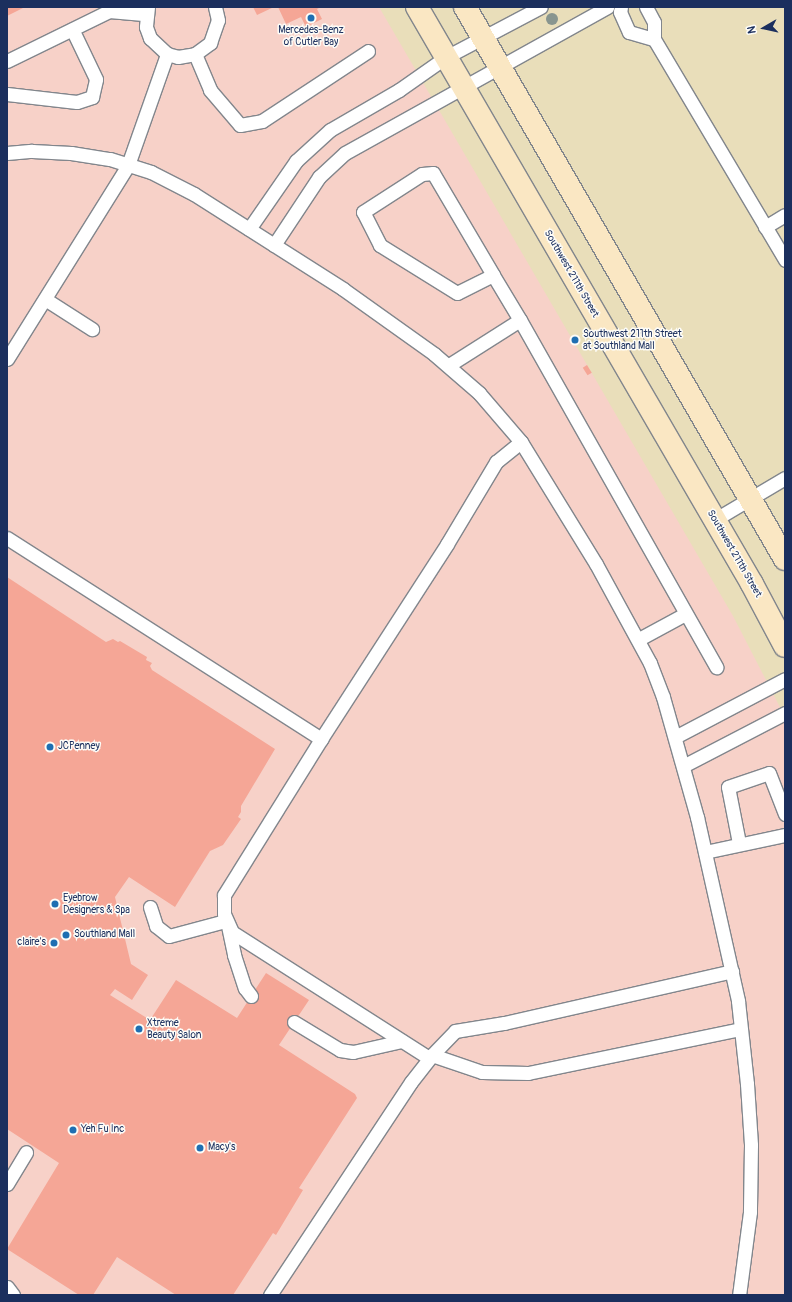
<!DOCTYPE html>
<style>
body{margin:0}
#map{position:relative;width:792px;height:1302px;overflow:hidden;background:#e9deba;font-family:Pangolin,sans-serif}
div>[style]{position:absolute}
.built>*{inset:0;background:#f7d1c8}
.building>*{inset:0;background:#f5a696;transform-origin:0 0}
.roads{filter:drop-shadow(1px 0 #82868c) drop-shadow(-1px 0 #82868c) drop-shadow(0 1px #82868c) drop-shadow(0 -1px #82868c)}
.lane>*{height:13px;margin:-6.5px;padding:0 6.5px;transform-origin:6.5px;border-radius:6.5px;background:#fff}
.secondary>*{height:22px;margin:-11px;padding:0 11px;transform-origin:11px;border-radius:11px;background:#fae7c3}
.trees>*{width:12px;height:12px;margin:-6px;border-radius:50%;background:#88958f}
.dots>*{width:11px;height:11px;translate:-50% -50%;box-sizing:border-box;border:2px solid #fdfcf7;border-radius:50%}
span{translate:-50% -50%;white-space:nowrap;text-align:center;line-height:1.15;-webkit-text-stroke:3px #fdfcf7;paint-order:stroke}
.poi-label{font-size:10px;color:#1b2f5e}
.left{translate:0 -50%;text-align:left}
.right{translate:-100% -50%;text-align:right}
.street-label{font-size:10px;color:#1b2f5e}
.frame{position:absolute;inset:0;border:8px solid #1b2f5e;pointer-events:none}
.north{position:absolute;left:744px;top:8px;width:40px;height:40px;-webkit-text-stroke:3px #fdfcf7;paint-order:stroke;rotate:261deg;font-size:11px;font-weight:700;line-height:16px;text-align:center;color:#1b2f5e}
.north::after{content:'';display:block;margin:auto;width:14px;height:18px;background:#1b2f5e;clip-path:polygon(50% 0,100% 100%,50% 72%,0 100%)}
</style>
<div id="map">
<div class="built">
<div style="clip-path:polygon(7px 7px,379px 7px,733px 616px,785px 717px,785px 1295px,7px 1295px)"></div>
</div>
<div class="building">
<div style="clip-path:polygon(7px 7px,25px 7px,7px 16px)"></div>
<div style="clip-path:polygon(253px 7px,274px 7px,257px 15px)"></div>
<div style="clip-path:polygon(278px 7px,321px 7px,317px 9px,322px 19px,306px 27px,301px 17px,286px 24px)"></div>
<div style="left:587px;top:365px;width:9px;height:5px;rotate:58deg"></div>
<div style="clip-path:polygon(7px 577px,106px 642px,113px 639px,118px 642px,120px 641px,147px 657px,146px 660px,152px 663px,150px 666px,152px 670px,275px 749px,241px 806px,241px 812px,238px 817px,241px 819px,223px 845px,210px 851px,175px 907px,129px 877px,115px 897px,131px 964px,148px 975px,132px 1000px,115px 989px,110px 995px,150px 1020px,176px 980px,237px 1018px,266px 973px,309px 1000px,279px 1045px,355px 1094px,357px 1098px,299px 1188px,303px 1190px,276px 1235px,273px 1233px,233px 1295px,176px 1295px,117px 1257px,93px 1295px,79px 1295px,7px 1249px,59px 1163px,7px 1129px)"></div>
</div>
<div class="roads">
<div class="lane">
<div style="left:148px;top:7px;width:20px;rotate:96deg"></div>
<div style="left:146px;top:27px;width:12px;rotate:70deg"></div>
<div style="left:150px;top:38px;width:23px;rotate:43deg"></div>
<div style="left:167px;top:54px;width:11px;rotate:15deg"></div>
<div style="left:178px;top:57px;width:17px;rotate:-10deg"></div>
<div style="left:195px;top:54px;width:19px;rotate:-36deg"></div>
<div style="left:210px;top:43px;width:24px;rotate:-71deg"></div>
<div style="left:218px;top:20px;width:13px;rotate:-103deg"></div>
<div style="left:621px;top:7px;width:5px;rotate:101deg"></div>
<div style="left:620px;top:12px;width:22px;rotate:66deg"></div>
<div style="left:629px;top:32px;width:26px;rotate:16deg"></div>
<div style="left:646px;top:7px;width:17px;rotate:62deg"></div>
<div style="left:654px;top:22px;width:17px;rotate:90deg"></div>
<div style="left:654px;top:39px;width:257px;rotate:59.3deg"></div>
<div style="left:195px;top:54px;width:39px;rotate:67deg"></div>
<div style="left:210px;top:90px;width:46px;rotate:49.4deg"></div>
<div style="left:240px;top:125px;width:22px;rotate:-10deg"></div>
<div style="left:262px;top:121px;width:127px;rotate:-33.4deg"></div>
<div style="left:7px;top:61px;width:114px;rotate:-26.1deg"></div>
<div style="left:109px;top:11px;width:37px;rotate:5deg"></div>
<div style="left:7px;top:94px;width:70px;rotate:6.5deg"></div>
<div style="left:77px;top:102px;width:16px;rotate:-18deg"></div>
<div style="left:92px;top:97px;width:18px;rotate:-77deg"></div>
<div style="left:96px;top:79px;width:55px;rotate:-115.6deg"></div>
<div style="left:7px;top:153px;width:25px;rotate:-5deg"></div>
<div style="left:32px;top:151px;width:39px;rotate:3deg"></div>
<div style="left:71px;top:153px;width:39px;rotate:9deg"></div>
<div style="left:110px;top:159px;width:43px;rotate:17.6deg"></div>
<div style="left:151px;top:172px;width:48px;rotate:27.1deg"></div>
<div style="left:194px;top:194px;width:177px;rotate:32.5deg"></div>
<div style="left:343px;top:289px;width:112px;rotate:35.5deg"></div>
<div style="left:434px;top:354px;width:60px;rotate:40.9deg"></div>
<div style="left:479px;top:393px;width:65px;rotate:49.4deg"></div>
<div style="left:521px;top:442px;width:143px;rotate:58.4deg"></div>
<div style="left:596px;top:564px;width:113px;rotate:61.4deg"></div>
<div style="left:650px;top:663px;width:36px;rotate:69deg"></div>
<div style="left:663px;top:697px;width:125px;rotate:74.2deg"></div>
<div style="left:697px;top:817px;width:189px;rotate:77.4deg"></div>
<div style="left:738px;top:1001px;width:83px;rotate:83.8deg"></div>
<div style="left:747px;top:1084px;width:61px;rotate:86.2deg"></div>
<div style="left:751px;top:1145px;width:67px;rotate:90.9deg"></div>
<div style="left:750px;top:1212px;width:84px;rotate:97.5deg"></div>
<div style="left:765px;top:227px;width:23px;rotate:-31deg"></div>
<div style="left:249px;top:229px;width:83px;rotate:-55.3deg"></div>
<div style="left:296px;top:161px;width:46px;rotate:-42.4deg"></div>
<div style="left:330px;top:130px;width:80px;rotate:-30.1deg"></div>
<div style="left:399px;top:90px;width:57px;rotate:-35.1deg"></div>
<div style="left:446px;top:57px;width:107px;rotate:-27.8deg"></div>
<div style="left:274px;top:245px;width:82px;rotate:-56.5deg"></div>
<div style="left:319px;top:177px;width:35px;rotate:-43deg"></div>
<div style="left:345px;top:153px;width:300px;rotate:-29.1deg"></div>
<div style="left:493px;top:275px;width:40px;rotate:153.4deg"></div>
<div style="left:457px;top:293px;width:91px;rotate:-148.1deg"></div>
<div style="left:380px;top:245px;width:37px;rotate:-117deg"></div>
<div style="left:363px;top:212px;width:70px;rotate:-32.8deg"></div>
<div style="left:422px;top:174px;width:11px;rotate:-5deg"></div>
<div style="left:433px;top:173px;width:118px;rotate:59.5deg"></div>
<div style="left:493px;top:275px;width:52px;rotate:59deg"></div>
<div style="left:520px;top:320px;width:399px;rotate:60.5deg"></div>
<div style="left:45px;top:299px;width:56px;rotate:32.6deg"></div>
<div style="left:7px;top:359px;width:229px;rotate:-58deg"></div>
<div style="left:128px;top:165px;width:118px;rotate:-70.6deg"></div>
<div style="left:449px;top:365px;width:84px;rotate:-32.4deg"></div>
<div style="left:714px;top:520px;width:82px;rotate:-30.6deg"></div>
<div style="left:7px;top:538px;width:373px;rotate:32.6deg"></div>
<div style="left:639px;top:639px;width:52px;rotate:-28.5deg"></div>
<div style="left:675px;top:737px;width:124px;rotate:-27.8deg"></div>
<div style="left:683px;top:766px;width:115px;rotate:-27.5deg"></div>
<div style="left:739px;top:843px;width:57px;rotate:-101.1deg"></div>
<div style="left:728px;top:787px;width:43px;rotate:-18.9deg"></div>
<div style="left:769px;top:773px;width:44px;rotate:68.7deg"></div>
<div style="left:705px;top:852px;width:82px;rotate:-12deg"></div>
<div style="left:150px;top:907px;width:20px;rotate:72deg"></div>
<div style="left:156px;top:926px;width:16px;rotate:38deg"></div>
<div style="left:169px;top:936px;width:58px;rotate:-15deg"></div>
<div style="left:228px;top:926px;width:30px;rotate:78deg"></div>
<div style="left:234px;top:955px;width:35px;rotate:72deg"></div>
<div style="left:245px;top:988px;width:10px;rotate:53deg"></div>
<div style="left:294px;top:1022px;width:54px;rotate:31.3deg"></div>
<div style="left:340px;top:1050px;width:13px;rotate:9deg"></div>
<div style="left:353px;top:1052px;width:50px;rotate:-12.7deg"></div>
<div style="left:432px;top:1055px;width:53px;rotate:18.8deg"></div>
<div style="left:482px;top:1072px;width:46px;rotate:1.2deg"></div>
<div style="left:528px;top:1073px;width:217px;rotate:-11.7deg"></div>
<div style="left:429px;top:1058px;width:234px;rotate:-147.4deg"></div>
<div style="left:232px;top:932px;width:20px;rotate:-114deg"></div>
<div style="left:224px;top:914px;width:19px;rotate:-90deg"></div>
<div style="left:224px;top:895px;width:184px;rotate:-58.1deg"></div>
<div style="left:321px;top:739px;width:232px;rotate:-57.1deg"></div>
<div style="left:447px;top:544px;width:96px;rotate:-59.1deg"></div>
<div style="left:496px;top:462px;width:32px;rotate:-39deg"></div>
<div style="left:7px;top:1184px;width:37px;rotate:-59deg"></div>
<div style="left:7px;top:1287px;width:10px;rotate:53deg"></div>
<div style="left:270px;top:1295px;width:255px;rotate:-56.5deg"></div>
<div style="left:411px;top:1082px;width:34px;rotate:-52deg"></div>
<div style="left:432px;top:1055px;width:33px;rotate:-46deg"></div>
<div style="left:455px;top:1031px;width:50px;rotate:-9.3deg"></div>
<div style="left:504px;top:1023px;width:234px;rotate:-12.8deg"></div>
</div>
<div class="secondary">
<div style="left:417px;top:7px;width:667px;rotate:59.86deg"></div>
<div style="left:752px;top:584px;width:70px;rotate:62deg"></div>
<div style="left:465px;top:7px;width:638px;rotate:59.9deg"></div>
</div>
</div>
<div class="trees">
<div style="left:552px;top:19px"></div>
</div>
<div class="dots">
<div style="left:311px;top:18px;background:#1f6fb2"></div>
<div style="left:575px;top:340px;background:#1f6fb2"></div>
<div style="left:50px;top:747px;background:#1f6fb2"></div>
<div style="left:55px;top:904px;background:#1f6fb2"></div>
<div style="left:66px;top:935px;background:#1f6fb2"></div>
<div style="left:54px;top:943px;background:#1f6fb2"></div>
<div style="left:139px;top:1029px;background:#1f6fb2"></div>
<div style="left:73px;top:1130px;background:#1f6fb2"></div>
<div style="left:200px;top:1148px;background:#1f6fb2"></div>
</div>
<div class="poi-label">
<span style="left:311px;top:36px">Mercedes-Benz<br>of Cutler Bay</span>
<span class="left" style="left:583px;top:340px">Southwest 211th Street<br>at Southland Mall</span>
<span class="left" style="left:58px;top:747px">JCPenney</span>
<span class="left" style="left:63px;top:904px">Eyebrow<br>Designers &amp; Spa</span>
<span class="left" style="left:74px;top:935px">Southland Mall</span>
<span class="right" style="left:46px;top:943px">claire's</span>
<span class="left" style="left:147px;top:1029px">Xtreme<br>Beauty Salon</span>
<span class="left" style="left:81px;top:1130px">Yeh Fu Inc</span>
<span class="left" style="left:208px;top:1148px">Macy's</span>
</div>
<div class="street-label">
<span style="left:571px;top:274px;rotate:60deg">Southwest 211th Street</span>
<span style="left:734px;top:554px;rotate:60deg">Southwest 211th Street</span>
</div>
<div class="frame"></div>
<div class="north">N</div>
</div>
